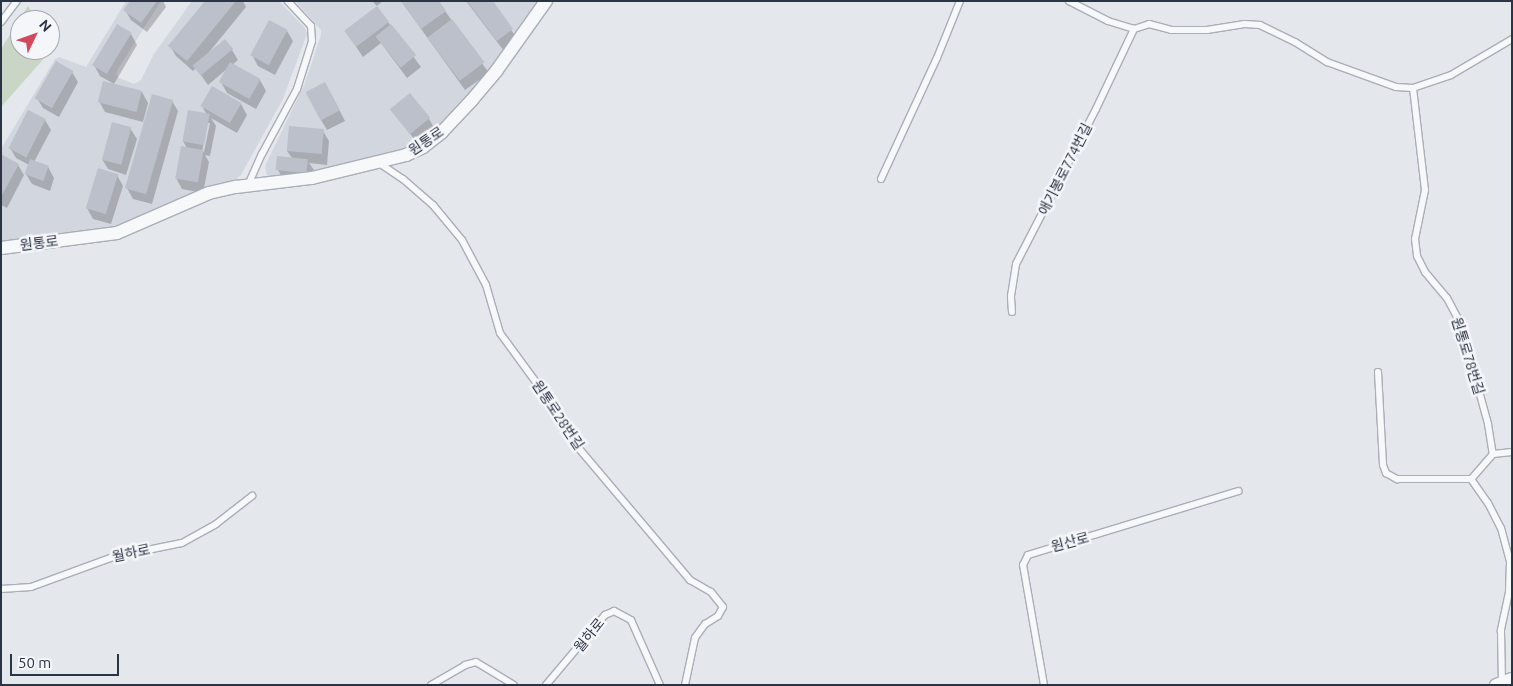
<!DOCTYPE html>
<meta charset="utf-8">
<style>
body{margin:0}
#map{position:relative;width:1513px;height:686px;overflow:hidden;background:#e4e7ec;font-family:Ubuntu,"Noto Sans KR",sans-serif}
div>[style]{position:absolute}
.built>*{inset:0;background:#d2d6de}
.green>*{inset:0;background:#c9d6c5}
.shadow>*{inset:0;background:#0003}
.building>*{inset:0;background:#bbc0ca;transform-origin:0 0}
.roads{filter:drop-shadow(1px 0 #a9aeb7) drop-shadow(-1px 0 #a9aeb7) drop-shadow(0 1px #a9aeb7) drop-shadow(0 -1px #a9aeb7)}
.lane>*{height:6px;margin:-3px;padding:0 3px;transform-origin:3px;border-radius:3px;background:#f7f8fa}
.street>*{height:12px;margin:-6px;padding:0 6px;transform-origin:6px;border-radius:6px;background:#f7f8fa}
span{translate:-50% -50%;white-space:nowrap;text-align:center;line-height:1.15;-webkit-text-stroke:5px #f4f6f9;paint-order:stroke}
.street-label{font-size:14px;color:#2b3445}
.frame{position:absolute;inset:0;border:2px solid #2b3445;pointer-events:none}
.north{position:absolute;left:10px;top:10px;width:50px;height:50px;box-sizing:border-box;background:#f4f6f9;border:1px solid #a4a8b1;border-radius:50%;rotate:48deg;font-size:14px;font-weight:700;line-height:20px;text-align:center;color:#2b3445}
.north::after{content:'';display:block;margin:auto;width:18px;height:22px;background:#d1495b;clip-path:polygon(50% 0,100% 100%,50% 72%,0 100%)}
.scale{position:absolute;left:10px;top:654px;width:109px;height:22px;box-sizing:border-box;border:2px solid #2b3445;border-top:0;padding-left:6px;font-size:15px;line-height:18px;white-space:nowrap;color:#2b3445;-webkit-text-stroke:4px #f4f6f9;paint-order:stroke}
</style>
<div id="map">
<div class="built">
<div style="clip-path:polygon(126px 1px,161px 1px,118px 69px,116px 74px,119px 78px,134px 84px,141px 80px,154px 54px,192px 1px,279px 1px,305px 28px,307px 34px,283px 99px,241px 175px,236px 179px,190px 194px,117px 227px,1px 242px,1px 149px,55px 59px,59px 57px,86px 67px)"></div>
<div style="clip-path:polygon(295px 1px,538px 1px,483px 78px,456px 109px,425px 138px,387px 155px,310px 174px,272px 178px,267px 175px,265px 166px,305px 83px,321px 35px,321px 30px)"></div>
</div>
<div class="green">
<div style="clip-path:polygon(28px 6px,37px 20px,20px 20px,20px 50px,48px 50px,47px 55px,1px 107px,1px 49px)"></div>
</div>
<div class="shadow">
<div style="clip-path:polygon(131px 1px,163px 1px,166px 7px,147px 32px,131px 20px,125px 10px)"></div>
<div style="clip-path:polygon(207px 1px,243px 1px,246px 7px,206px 56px,232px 50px,238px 60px,232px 65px,260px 80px,266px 91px,256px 109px,227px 93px,221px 82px,228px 68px,208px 85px,196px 68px,193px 71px,176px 56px,170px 46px)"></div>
<div style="clip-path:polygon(372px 1px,383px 1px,377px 6px)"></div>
<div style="clip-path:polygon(401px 1px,438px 1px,489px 73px,465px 90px)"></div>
<div style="clip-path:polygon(466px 1px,491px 1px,518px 40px,504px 51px)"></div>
<div style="clip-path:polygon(388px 22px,421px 67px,407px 78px,381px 43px,363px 57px,346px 32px)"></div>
<div style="clip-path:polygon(287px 31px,293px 41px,275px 75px,258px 66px,252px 55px)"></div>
<div style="clip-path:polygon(131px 34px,137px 45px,114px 84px,100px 76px,94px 65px)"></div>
<div style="clip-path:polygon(72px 72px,78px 82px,59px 117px,43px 108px,37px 98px)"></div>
<div style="clip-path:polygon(142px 92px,148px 103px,143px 122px,105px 112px,99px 101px)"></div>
<div style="clip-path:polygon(331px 94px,345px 121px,327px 130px,321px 120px)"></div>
<div style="clip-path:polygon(172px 101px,178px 111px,152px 204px,133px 199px,127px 188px)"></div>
<div style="clip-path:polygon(evenodd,241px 104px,247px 115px,237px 133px,211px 118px,216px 126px,210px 156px,205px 155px,209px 162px,203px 193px,182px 189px,176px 178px,187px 148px,183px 141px,207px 115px,202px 106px,241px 104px,207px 123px,210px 123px,204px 152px,202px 152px,207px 123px)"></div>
<div style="clip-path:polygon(392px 109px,429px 119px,435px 129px,417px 143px)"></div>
<div style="clip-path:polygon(45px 120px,51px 130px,34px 162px,48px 167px,54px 178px,50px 191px,32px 184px,26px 174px,29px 165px,16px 158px,10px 148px)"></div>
<div style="clip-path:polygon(130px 128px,137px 139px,126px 175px,108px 169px,102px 159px)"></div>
<div style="clip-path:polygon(323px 131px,329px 141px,327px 165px,309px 163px,314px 170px,313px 183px,284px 180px,278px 170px,292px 158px,287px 151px)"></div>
<div style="clip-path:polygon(1px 156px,18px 165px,24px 175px,7px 208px,1px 205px)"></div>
<div style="clip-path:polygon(117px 175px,123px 186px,111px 224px,93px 219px,87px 208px)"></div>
</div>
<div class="building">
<div style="clip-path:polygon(130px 1px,157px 1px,141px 23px,123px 10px)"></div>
<div style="clip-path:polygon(205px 1px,236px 1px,187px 61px,168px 46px)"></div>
<div style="clip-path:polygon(401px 1px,439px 1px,446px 11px,421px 29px)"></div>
<div style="clip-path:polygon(467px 1px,493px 1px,513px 29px,497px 41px)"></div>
<div style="left:377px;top:6px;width:20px;height:41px;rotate:53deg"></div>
<div style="left:452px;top:19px;width:54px;height:31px;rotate:53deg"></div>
<div style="left:269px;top:20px;width:21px;height:40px;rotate:28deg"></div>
<div style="left:117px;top:24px;width:17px;height:48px;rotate:31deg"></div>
<div style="left:391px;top:24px;width:40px;height:20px;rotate:51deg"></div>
<div style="left:225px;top:39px;width:13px;height:42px;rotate:51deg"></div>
<div style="left:56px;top:61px;width:20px;height:43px;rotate:30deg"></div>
<div style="left:230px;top:62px;width:35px;height:23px;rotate:29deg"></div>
<div style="left:103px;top:81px;width:40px;height:22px;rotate:14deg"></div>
<div style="left:325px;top:82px;width:32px;height:22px;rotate:62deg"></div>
<div style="left:212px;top:86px;width:34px;height:23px;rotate:30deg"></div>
<div style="left:410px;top:93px;width:32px;height:26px;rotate:51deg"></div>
<div style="left:152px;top:94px;width:22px;height:98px;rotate:16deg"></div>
<div style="left:28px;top:110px;width:20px;height:43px;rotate:27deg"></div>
<div style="left:188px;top:110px;width:22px;height:32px;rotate:10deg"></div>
<div style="left:112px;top:122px;width:20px;height:39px;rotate:15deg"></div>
<div style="left:289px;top:126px;width:35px;height:25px;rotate:5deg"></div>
<div style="left:181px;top:146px;width:23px;height:33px;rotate:10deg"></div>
<div style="clip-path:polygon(1px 154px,19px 164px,1px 197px)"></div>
<div style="left:277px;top:156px;width:31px;height:14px;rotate:6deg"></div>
<div style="left:30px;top:159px;width:20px;height:16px;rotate:20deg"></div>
<div style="left:98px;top:168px;width:21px;height:42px;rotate:17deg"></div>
</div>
<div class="roads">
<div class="lane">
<div style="left:1069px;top:1px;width:44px;rotate:27.1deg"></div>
<div style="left:1108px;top:21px;width:27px;rotate:17deg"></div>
<div style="left:1px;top:22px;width:26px;rotate:-53deg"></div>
<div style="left:1413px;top:88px;width:103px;rotate:83.3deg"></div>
<div style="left:1425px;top:190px;width:50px;rotate:101.5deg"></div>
<div style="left:1415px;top:239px;width:17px;rotate:83deg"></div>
<div style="left:1417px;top:256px;width:18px;rotate:63deg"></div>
<div style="left:1425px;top:272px;width:34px;rotate:50deg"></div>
<div style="left:1447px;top:298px;width:27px;rotate:62deg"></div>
<div style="left:1460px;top:322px;width:106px;rotate:74.6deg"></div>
<div style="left:1488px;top:424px;width:30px;rotate:81deg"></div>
<div style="left:1493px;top:454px;width:33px;rotate:131deg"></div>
<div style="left:1471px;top:479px;width:29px;rotate:55deg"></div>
<div style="left:1488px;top:503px;width:28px;rotate:63deg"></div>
<div style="left:1501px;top:528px;width:35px;rotate:75deg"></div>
<div style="left:1510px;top:562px;width:30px;rotate:92deg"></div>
<div style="left:1509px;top:592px;width:40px;rotate:102deg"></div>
<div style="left:1501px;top:631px;width:52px;rotate:88.9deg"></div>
<div style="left:379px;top:163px;width:29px;rotate:34deg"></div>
<div style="left:403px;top:179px;width:40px;rotate:41deg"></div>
<div style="left:433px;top:205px;width:45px;rotate:50.4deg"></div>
<div style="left:462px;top:240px;width:51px;rotate:61.9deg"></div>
<div style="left:486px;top:285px;width:50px;rotate:73.7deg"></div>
<div style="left:500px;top:333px;width:64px;rotate:53.8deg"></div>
<div style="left:538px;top:385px;width:71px;rotate:57.7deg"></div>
<div style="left:576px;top:445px;width:177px;rotate:49.8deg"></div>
<div style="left:690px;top:580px;width:24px;rotate:30deg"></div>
<div style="left:711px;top:592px;width:19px;rotate:51deg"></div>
<div style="left:723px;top:607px;width:10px;rotate:119deg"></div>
<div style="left:718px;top:616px;width:15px;rotate:148deg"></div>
<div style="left:705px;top:624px;width:17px;rotate:126deg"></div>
<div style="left:695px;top:638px;width:48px;rotate:102deg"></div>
<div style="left:881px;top:179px;width:133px;rotate:-65.2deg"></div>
<div style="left:937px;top:58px;width:61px;rotate:-68deg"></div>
<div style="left:248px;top:185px;width:34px;rotate:-66deg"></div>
<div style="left:262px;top:154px;width:74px;rotate:-61.7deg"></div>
<div style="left:297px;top:89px;width:50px;rotate:-72.6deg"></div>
<div style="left:312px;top:41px;width:15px;rotate:-94deg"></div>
<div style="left:311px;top:26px;width:34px;rotate:-133deg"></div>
<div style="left:1012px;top:312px;width:16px;rotate:-94deg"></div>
<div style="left:1011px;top:296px;width:32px;rotate:-81deg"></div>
<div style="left:1016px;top:264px;width:174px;rotate:-62.7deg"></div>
<div style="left:1096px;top:109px;width:89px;rotate:-64.6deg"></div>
<div style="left:1134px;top:29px;width:16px;rotate:-18deg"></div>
<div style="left:1149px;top:24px;width:23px;rotate:15deg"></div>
<div style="left:1171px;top:30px;width:36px"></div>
<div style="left:1207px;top:30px;width:38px;rotate:-9deg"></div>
<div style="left:1245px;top:24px;width:15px;rotate:4deg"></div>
<div style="left:1260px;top:25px;width:39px;rotate:26deg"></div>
<div style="left:1295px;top:42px;width:38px;rotate:32deg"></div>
<div style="left:1327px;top:62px;width:73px;rotate:19.9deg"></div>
<div style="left:1396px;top:87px;width:17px;rotate:3deg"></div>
<div style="left:1413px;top:88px;width:40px;rotate:-18.9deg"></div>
<div style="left:1451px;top:75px;width:71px;rotate:-30.5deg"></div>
<div style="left:1378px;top:372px;width:93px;rotate:86.9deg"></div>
<div style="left:1383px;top:465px;width:9px;rotate:69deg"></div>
<div style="left:1386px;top:473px;width:13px;rotate:29deg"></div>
<div style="left:1397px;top:479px;width:74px"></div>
<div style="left:1493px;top:454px;width:19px;rotate:-6deg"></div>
<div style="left:1px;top:589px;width:30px;rotate:-4deg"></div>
<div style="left:31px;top:587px;width:87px;rotate:-20.1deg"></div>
<div style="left:113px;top:557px;width:70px;rotate:-11.5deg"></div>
<div style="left:182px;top:543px;width:39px;rotate:-29deg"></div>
<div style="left:216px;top:524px;width:46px;rotate:-37.9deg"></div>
<div style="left:431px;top:685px;width:39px;rotate:-30deg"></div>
<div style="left:465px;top:665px;width:11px;rotate:-15deg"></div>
<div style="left:476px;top:662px;width:44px;rotate:31.2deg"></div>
<div style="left:546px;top:685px;width:92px;rotate:-49.9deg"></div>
<div style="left:605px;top:615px;width:10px;rotate:-24deg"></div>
<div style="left:614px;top:611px;width:19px;rotate:28deg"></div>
<div style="left:631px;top:620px;width:71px;rotate:66deg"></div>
<div style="left:1044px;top:685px;width:122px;rotate:-99.9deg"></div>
<div style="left:1023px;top:565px;width:11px;rotate:-63deg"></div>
<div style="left:1028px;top:555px;width:220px;rotate:-16.9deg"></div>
</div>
<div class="street">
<div style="left:1px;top:248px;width:117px;rotate:-7.4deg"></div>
<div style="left:117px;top:233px;width:100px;rotate:-23.5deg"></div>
<div style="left:209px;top:193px;width:28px;rotate:-13deg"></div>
<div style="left:236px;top:187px;width:77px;rotate:-6.8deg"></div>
<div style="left:312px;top:178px;width:97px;rotate:-13.7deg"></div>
<div style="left:406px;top:155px;width:19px;rotate:-25deg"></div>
<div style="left:423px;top:147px;width:24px;rotate:-38deg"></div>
<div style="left:442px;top:132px;width:44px;rotate:-46.8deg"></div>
<div style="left:472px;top:100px;width:39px;rotate:-50deg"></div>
<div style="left:497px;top:70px;width:85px;rotate:-54.6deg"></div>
<div style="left:1496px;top:685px;width:17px;rotate:-21deg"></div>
</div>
</div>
<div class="street-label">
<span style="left:426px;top:141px;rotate:-34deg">원통로</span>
<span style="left:1065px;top:169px;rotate:-63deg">애기봉로774번길</span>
<span style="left:39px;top:243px;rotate:-7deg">원통로</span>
<span style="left:1468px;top:356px;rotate:73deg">원통로78번길</span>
<span style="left:558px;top:415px;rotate:56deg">원통로28번길</span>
<span style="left:1070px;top:542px;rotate:-15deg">원산로</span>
<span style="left:131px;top:553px;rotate:-12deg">월하로</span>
<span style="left:589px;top:635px;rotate:-51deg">월하로</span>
</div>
<div class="frame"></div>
<div class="north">N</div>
<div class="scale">50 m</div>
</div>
